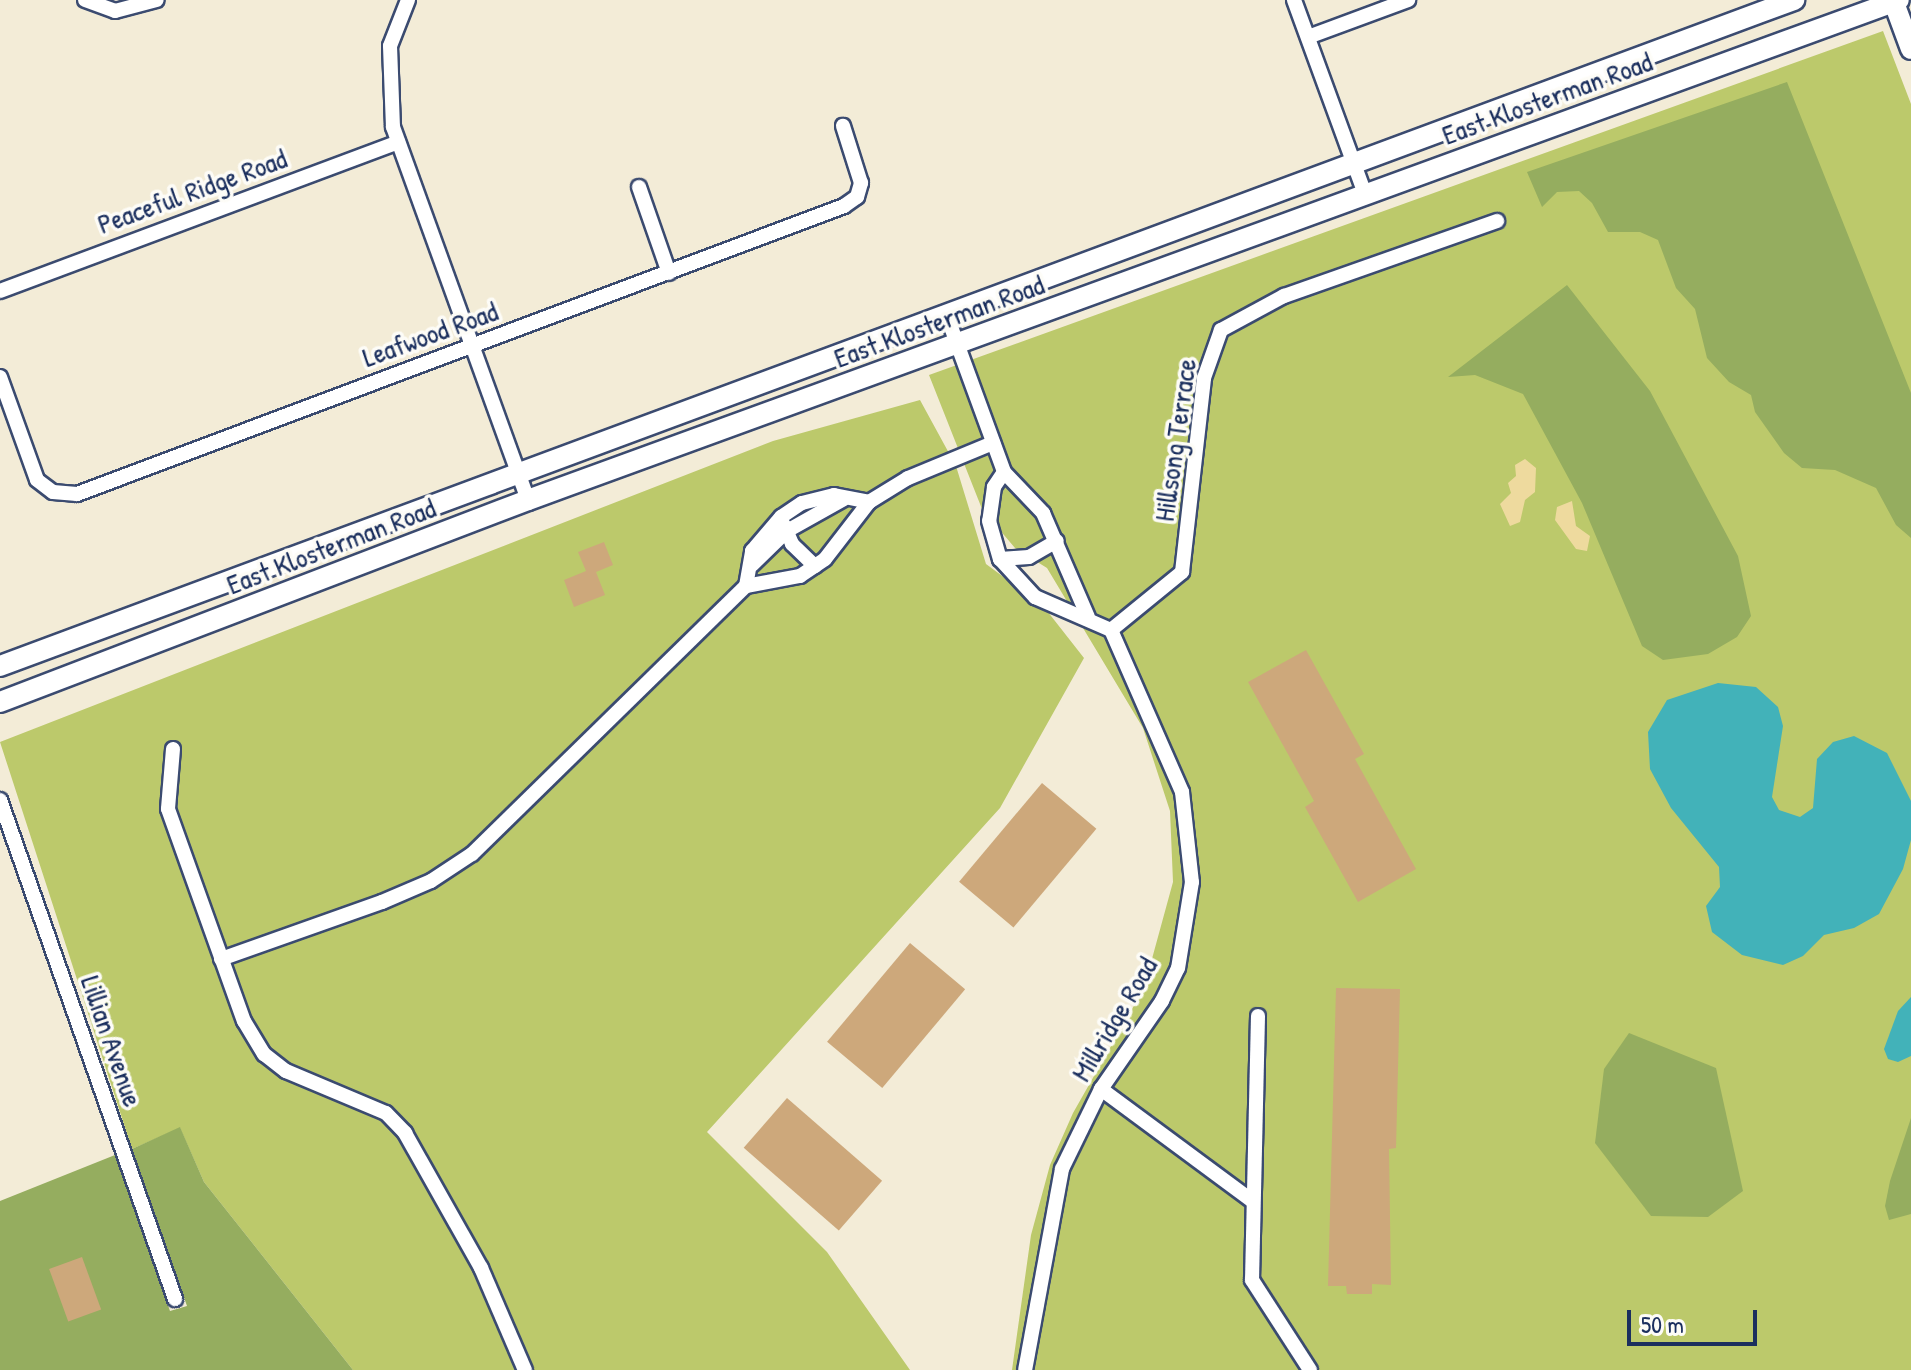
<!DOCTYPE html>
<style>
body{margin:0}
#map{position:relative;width:1911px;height:1370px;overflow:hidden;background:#f3ecd7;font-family:"Patrick Hand",sans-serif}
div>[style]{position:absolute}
.green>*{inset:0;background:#bcc96b}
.forest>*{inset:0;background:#95ad5f}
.sand>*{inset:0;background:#eeda9e}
.water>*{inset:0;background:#42b2b9}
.building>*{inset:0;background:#cda87b;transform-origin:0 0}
.roads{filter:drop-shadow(2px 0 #3b4b70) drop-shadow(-2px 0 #3b4b70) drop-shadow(0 2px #3b4b70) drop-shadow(0 -2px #3b4b70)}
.street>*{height:14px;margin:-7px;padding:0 7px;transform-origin:7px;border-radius:7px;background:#fff}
.secondary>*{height:20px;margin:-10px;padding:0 10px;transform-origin:10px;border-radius:10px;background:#fff}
span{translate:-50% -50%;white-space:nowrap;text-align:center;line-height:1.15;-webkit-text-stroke:7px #fdfcf7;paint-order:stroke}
.street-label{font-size:28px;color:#1b2f5e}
.scale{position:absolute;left:1627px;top:1310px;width:130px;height:36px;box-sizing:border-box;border:4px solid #1b2f5e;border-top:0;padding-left:10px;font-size:24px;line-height:28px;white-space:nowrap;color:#1b2f5e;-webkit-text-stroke:6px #fdfcf7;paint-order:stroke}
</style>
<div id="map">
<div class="green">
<div style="clip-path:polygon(1883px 31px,1911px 104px,1911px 1370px,1012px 1370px,1031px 1235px,1050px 1165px,1073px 1113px,1144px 988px,1173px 882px,1170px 811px,1143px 728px,1047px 568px,1015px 548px,982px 509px,929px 375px)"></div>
<div style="clip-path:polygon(920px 400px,956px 466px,986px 564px,1044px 607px,1084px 658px,1000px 808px,707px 1132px,827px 1252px,910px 1370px,353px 1370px,204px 1182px,180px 1128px,132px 1149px,0 742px,773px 441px)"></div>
</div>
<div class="forest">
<div style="clip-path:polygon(1787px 82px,1911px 393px,1911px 538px,1896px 525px,1876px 488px,1835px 470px,1802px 468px,1784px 453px,1755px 412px,1751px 395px,1729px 382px,1707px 358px,1695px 309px,1676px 288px,1658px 240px,1640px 232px,1608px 232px,1592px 203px,1579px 191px,1557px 192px,1542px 207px,1527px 172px)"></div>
<div style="clip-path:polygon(1567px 285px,1650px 391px,1738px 556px,1751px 616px,1737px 637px,1708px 654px,1663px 660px,1642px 646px,1582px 503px,1523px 394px,1475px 375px,1448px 377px)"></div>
<div style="clip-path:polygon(1629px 1033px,1716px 1068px,1743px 1191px,1708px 1217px,1651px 1216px,1595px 1143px,1604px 1069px)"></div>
<div style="clip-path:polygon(1911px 1118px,1911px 1214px,1889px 1220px,1885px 1206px,1890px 1181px)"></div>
<div style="clip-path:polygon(180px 1127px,204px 1182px,353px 1370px,0 1370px,0 1201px,115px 1155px,170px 1311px,187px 1306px,132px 1149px)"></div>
</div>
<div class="sand">
<div style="clip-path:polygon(1525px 459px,1536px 468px,1535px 492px,1525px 500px,1520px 522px,1510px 526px,1500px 504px,1511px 493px,1508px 483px,1516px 476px,1515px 465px)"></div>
<div style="clip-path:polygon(1572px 501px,1576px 526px,1590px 536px,1587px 551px,1576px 549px,1555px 520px,1557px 507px)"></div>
</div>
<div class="water">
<div style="clip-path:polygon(1718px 683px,1756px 687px,1778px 707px,1783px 726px,1772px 797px,1779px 810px,1800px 817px,1813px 808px,1817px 759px,1833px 742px,1854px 736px,1887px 753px,1911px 801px,1911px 840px,1903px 869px,1879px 914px,1854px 928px,1824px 935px,1803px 956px,1783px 965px,1742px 955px,1712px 932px,1706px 906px,1720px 887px,1719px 867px,1671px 808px,1650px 769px,1648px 732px,1667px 700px)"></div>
<div style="clip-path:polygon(1911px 997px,1911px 1056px,1898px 1062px,1888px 1059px,1884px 1049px,1898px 1011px)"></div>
</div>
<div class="building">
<div style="clip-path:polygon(604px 542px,613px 565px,596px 572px,605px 595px,574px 607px,564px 580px,586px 571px,578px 552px)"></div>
<div style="clip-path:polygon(1306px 650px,1364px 754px,1355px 759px,1416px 869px,1358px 902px,1305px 807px,1314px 801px,1248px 682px)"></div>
<div style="left:1042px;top:783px;width:71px;height:129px;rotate:40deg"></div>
<div style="left:910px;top:943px;width:72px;height:129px;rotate:40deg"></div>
<div style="clip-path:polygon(1336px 988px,1400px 989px,1396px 1148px,1389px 1149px,1391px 1285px,1372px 1284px,1372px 1294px,1347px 1294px,1346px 1286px,1328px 1286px)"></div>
<div style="left:787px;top:1098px;width:126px;height:66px;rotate:41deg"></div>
<div style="left:82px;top:1257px;width:56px;height:35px;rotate:70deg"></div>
</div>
<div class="roads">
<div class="street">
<div style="left:85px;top:0;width:32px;rotate:20deg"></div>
<div style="left:115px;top:11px;width:43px;rotate:-14.7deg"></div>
<div style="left:408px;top:0;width:49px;rotate:111.4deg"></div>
<div style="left:390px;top:46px;width:81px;rotate:87.9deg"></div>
<div style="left:393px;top:127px;width:397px;rotate:70.1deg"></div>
<div style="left:1294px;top:0;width:207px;rotate:69.9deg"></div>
<div style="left:1308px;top:37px;width:107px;rotate:-20.3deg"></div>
<div style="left:639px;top:187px;width:91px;rotate:70.8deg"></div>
<div style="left:0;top:291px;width:425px;rotate:-20.5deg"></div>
<div style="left:947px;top:316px;width:166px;rotate:69.9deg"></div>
<div style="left:1004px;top:472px;width:57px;rotate:46.4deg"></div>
<div style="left:1043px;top:513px;width:113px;rotate:66.6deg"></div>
<div style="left:0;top:377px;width:109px;rotate:70.2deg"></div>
<div style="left:37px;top:480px;width:20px;rotate:37deg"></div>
<div style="left:53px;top:492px;width:24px;rotate:5deg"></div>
<div style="left:77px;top:494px;width:819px;rotate:-20.58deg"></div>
<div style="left:844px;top:206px;width:16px;rotate:-35deg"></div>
<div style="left:857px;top:197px;width:15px;rotate:-74deg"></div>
<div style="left:861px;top:183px;width:60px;rotate:-107.5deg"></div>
<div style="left:1004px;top:472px;width:18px;rotate:124deg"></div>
<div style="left:994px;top:487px;width:34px;rotate:98deg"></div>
<div style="left:989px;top:521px;width:40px;rotate:74deg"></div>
<div style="left:1000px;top:559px;width:52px;rotate:47.4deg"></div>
<div style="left:1035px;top:597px;width:83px;rotate:23.5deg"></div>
<div style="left:1111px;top:630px;width:177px;rotate:66.3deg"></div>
<div style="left:1182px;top:792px;width:91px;rotate:83.7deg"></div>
<div style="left:1192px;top:882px;width:87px;rotate:99.2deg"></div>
<div style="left:1178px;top:968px;width:37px;rotate:116deg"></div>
<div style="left:1162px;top:1001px;width:107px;rotate:124.7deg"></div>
<div style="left:1101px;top:1089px;width:89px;rotate:116deg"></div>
<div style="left:1062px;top:1169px;width:204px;rotate:100.4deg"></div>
<div style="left:784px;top:525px;width:21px;rotate:67deg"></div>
<div style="left:792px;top:544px;width:32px;rotate:44deg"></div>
<div style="left:1000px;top:559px;width:29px;rotate:-4deg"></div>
<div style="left:1029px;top:557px;width:32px;rotate:-30deg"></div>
<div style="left:752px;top:565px;width:49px;rotate:-44.2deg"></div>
<div style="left:787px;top:531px;width:65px;rotate:-29.3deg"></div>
<div style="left:746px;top:586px;width:55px;rotate:-10.5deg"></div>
<div style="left:800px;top:576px;width:30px;rotate:-34deg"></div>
<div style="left:825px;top:559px;width:72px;rotate:-52.3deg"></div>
<div style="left:869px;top:502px;width:46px;rotate:-31.6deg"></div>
<div style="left:908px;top:478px;width:92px;rotate:-22.4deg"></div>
<div style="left:1111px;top:630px;width:92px;rotate:-39.2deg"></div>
<div style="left:1182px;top:572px;width:195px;rotate:-83.5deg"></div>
<div style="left:1204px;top:378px;width:51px;rotate:-70.5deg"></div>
<div style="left:1221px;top:330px;width:72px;rotate:-28.4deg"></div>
<div style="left:1284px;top:296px;width:226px;rotate:-19.4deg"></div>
<div style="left:173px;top:749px;width:60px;rotate:94.8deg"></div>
<div style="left:168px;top:809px;width:225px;rotate:70.3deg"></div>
<div style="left:244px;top:1021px;width:39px;rotate:59deg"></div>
<div style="left:264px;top:1054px;width:28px;rotate:38deg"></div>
<div style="left:286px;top:1071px;width:108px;rotate:22.8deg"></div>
<div style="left:386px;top:1113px;width:28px;rotate:46deg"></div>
<div style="left:405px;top:1133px;width:155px;rotate:60.6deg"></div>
<div style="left:481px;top:1268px;width:111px;rotate:66.7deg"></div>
<div style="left:0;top:800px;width:529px;rotate:70.67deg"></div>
<div style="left:221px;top:959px;width:171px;rotate:-19.5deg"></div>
<div style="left:382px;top:902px;width:53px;rotate:-23.2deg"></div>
<div style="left:431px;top:881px;width:49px;rotate:-33.4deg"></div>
<div style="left:472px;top:854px;width:383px;rotate:-44.4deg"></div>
<div style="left:746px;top:586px;width:36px;rotate:-80deg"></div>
<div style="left:752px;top:551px;width:45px;rotate:-49.5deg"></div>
<div style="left:781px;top:517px;width:25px;rotate:-34deg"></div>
<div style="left:802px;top:503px;width:33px;rotate:-14deg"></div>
<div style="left:834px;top:495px;width:36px;rotate:11deg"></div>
<div style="left:1258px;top:1016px;width:264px;rotate:91.3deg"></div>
<div style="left:1252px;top:1280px;width:107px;rotate:57.2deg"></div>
<div style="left:1101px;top:1089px;width:187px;rotate:36.5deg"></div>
</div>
<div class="secondary">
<div style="left:1893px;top:0;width:52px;rotate:69.8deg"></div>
<div style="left:0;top:666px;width:1914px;rotate:-20.37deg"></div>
<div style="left:0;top:702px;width:565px;rotate:-20.94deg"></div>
<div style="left:528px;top:500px;width:1459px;rotate:-20.04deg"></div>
</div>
</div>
<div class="street-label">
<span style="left:1547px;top:98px;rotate:-20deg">East Klosterman Road</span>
<span style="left:192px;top:191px;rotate:-20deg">Peaceful Ridge Road</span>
<span style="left:939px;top:321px;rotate:-20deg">East Klosterman Road</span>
<span style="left:430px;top:334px;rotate:-20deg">Leafwood Road</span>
<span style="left:1175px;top:440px;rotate:-82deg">Hillsong Terrace</span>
<span style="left:331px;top:546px;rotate:-21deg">East Klosterman Road</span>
<span style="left:1114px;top:1019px;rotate:-59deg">Millridge Road</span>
<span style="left:112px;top:1041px;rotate:71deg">Lillian Avenue</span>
</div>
<div class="scale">50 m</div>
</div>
